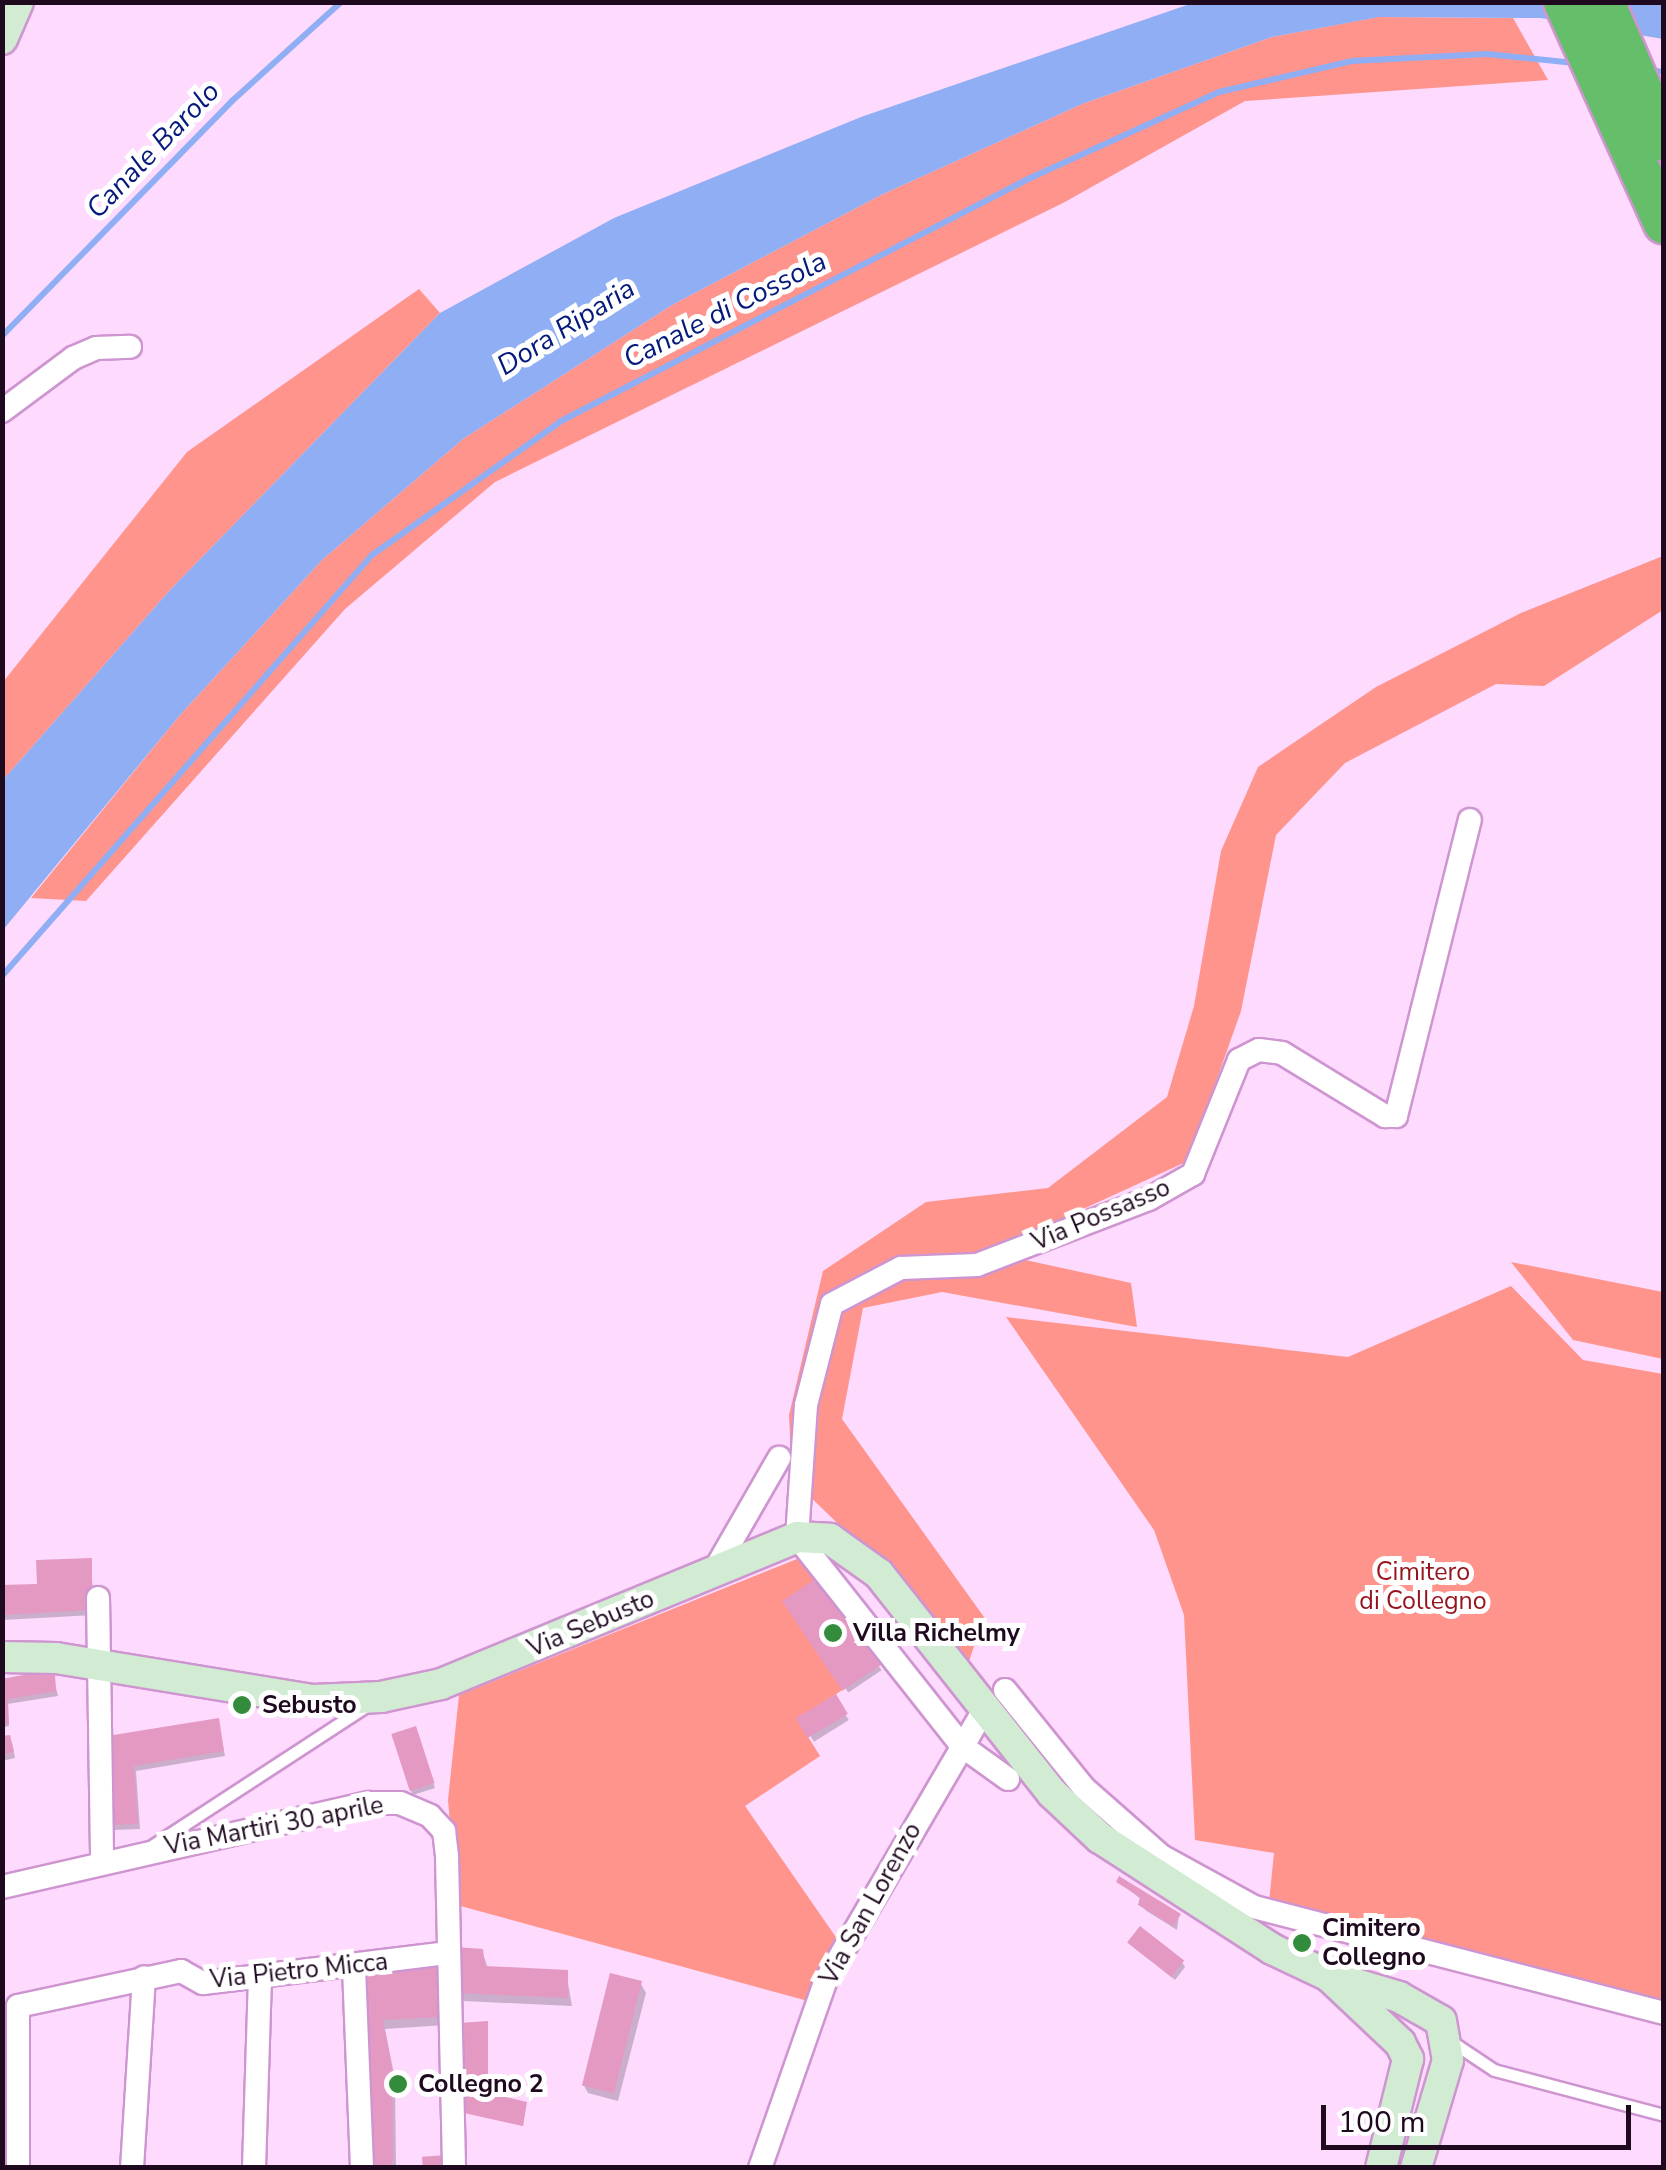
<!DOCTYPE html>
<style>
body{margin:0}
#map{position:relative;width:1666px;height:2170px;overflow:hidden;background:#fddafe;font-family:"Nunito Sans",sans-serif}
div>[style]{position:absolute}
.green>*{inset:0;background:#fe948c}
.water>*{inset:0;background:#8faef3}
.shadow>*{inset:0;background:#0003;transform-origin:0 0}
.stream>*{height:6px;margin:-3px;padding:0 3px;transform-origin:3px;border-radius:3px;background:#8faef3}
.building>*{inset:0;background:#e499c3;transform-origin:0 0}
.roads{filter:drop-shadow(2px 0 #ce95d0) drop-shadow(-2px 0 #ce95d0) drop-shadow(0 2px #ce95d0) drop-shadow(0 -2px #ce95d0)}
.lane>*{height:11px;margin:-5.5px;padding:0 5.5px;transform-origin:5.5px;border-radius:5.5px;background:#fff}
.street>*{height:22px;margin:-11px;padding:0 11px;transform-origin:11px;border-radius:11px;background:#fff}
.secondary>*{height:30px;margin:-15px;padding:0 15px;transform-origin:15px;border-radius:15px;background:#d1ecd2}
.highway>*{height:40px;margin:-20px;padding:0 20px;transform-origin:20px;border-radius:20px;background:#65bf6a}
.dots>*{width:28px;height:28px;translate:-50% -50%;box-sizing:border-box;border:5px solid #fff;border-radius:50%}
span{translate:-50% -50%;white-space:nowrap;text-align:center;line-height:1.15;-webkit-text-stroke:10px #fff;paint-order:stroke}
.street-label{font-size:25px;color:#1e091f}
.park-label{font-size:25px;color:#96141d}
.poi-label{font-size:25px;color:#1e091f;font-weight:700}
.left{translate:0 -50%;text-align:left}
.water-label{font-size:28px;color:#04197b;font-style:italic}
.frame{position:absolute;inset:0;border:5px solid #1e091f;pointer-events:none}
.scale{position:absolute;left:1321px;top:2105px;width:310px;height:45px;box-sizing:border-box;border:5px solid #1e091f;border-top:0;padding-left:12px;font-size:30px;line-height:35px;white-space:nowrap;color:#1e091f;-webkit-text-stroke:8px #fff;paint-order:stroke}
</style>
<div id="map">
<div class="green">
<div style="clip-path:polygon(1378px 17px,1513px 18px,1548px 80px,1245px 101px,1063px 203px,495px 482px,345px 609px,86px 901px,31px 898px,180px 715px,322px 560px,463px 439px,672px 305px,881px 195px,1082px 104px,1272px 37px)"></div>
<div style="clip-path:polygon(419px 289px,440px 313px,170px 590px,3px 780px,3px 682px,187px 452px)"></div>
<div style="clip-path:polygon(1663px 556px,1663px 610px,1544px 686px,1496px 684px,1345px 763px,1276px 835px,1241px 1011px,1188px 1161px,989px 1252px,1131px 1283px,1137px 1327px,942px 1292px,863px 1308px,842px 1419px,984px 1617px,968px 1664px,948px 1631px,792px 1479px,789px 1415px,823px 1271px,926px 1202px,1048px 1188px,1167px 1097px,1194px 1006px,1221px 851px,1258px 767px,1376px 687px,1521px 613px)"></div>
<div style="clip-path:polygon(1511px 1262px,1663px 1292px,1663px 1359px,1573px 1340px)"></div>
<div style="clip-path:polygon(1511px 1286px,1583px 1360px,1663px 1374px,1663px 2004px,1269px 1902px,1274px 1853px,1195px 1840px,1184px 1615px,1154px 1530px,1006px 1317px,1348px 1357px)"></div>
<div style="clip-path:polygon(802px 1557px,821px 1575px,784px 1602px,844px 1689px,797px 1719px,820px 1756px,745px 1806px,840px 1943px,808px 2001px,457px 1905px,448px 1800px,459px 1695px)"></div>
</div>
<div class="water">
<div style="clip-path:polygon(1193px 3px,1663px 3px,1663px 39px,1541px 18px,1379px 17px,1272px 37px,1082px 104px,881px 195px,672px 305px,463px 439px,322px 560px,180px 715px,3px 930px,3px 780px,170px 590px,440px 313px,614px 218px,861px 117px)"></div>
</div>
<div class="shadow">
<div style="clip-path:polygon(91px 1561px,94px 1615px,2px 1620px,2px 1587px,39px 1587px)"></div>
<div style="left:820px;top:1579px;width:110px;height:40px;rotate:56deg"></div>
<div style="clip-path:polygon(53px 1676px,58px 1696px,7px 1704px,9px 1726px,3px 1727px,2px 1683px)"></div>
<div style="left:835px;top:1698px;width:26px;height:41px;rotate:58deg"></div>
<div style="clip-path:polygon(218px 1720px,225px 1756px,136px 1771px,140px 1829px,113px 1830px,104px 1739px)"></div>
<div style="clip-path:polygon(418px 1734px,435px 1788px,413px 1795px,410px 1789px)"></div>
<div style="clip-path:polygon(2px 1739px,12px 1743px,15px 1758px,2px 1761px)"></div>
<div style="clip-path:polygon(1119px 1882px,1179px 1915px,1177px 1930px,1145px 1910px,1142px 1900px)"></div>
<div style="clip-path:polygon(1130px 1942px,1182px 1962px,1185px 1967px,1175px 1980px)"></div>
<div style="clip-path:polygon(482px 1951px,488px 1968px,566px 1972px,572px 2006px,464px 2001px,459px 1992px)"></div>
<div style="clip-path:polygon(439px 1962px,445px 2025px,385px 2029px,395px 2079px,396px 2168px,371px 2168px,362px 2021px)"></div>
<div style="clip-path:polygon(641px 1984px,646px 1993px,618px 2101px,588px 2093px,583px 2084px)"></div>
<div style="clip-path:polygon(486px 2024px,487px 2095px,526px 2106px,523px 2126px,466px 2112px)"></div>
</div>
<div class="stream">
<div style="left:1647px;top:70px;width:17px;rotate:7deg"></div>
<div style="left:2px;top:336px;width:329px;rotate:-45.6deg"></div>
<div style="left:232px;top:101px;width:147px;rotate:-42.2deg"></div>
<div style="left:2px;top:976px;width:560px;rotate:-48.69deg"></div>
<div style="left:372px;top:555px;width:232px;rotate:-35.3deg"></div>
<div style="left:561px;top:421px;width:526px;rotate:-27.39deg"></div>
<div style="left:1028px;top:179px;width:210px;rotate:-24.5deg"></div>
<div style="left:1219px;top:92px;width:137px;rotate:-13.1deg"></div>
<div style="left:1352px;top:61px;width:135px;rotate:-3deg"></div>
<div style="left:1487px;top:54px;width:88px;rotate:5.8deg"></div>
</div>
<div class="building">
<div style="clip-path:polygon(92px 1558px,92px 1610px,2px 1615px,2px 1585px,37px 1584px,36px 1560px)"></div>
<div style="left:821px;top:1575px;width:108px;height:47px;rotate:56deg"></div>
<div style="clip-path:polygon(44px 1671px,55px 1673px,56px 1691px,8px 1699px,9px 1724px,2px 1725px,2px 1679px)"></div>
<div style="left:836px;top:1694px;width:23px;height:47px;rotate:59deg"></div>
<div style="clip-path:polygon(219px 1718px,224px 1751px,134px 1766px,138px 1824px,107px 1825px,101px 1737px)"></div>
<div style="left:416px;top:1726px;width:60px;height:26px;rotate:72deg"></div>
<div style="clip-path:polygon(10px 1735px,14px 1752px,2px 1755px,2px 1736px)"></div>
<div style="clip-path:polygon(1119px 1876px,1181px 1914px,1173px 1926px,1138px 1905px,1140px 1897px,1116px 1882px)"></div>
<div style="left:1140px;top:1926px;width:56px;height:21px;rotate:38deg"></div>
<div style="clip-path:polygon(455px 1947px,483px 1949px,485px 1966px,568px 1970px,568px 1998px,457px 1993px)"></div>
<div style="clip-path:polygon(440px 1959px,441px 2017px,383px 2020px,392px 2068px,393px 2159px,390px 2168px,369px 2168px,359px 1978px)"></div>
<div style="left:610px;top:1973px;width:33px;height:116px;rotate:14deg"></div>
<div style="clip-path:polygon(488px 2021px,488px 2093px,527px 2102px,523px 2126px,464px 2113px,459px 2023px)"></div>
<div style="left:446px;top:2155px;width:13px;height:24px;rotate:86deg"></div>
</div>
<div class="roads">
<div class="lane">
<div style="left:153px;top:1845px;width:257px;rotate:-33.1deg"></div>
<div style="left:1452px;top:2042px;width:50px;rotate:33.7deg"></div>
<div style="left:1494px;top:2070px;width:176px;rotate:14.8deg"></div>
</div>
<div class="street">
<div style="left:2px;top:411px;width:89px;rotate:-36.7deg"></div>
<div style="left:73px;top:358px;width:25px;rotate:-23deg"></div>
<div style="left:96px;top:348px;width:34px;rotate:-2deg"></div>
<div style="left:713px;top:1573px;width:133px;rotate:-60.1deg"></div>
<div style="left:98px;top:1598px;width:264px;rotate:89.1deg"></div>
<div style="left:1005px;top:1690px;width:126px;rotate:51.1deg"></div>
<div style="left:1084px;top:1788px;width:103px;rotate:41.4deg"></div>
<div style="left:1161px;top:1856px;width:106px;rotate:28.7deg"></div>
<div style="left:1254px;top:1907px;width:423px;rotate:14.5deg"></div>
<div style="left:1008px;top:1779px;width:57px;rotate:-144.3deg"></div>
<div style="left:962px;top:1746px;width:266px;rotate:-128.3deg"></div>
<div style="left:797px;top:1537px;width:132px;rotate:-86.1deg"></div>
<div style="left:806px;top:1405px;width:104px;rotate:-75.6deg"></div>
<div style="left:832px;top:1304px;width:78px;rotate:-27.6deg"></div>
<div style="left:901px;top:1268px;width:76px;rotate:-2.3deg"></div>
<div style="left:977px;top:1265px;width:184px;rotate:-21deg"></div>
<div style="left:1149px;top:1199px;width:51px;rotate:-29.6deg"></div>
<div style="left:1193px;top:1174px;width:123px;rotate:-68deg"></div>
<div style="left:1239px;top:1060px;width:22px;rotate:-27deg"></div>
<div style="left:1259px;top:1050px;width:23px;rotate:7deg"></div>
<div style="left:1282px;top:1053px;width:121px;rotate:31.5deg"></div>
<div style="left:1385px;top:1116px;width:11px"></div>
<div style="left:1396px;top:1116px;width:305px;rotate:-76deg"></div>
<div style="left:2px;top:1887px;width:377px;rotate:-12.9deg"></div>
<div style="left:370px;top:1803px;width:30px"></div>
<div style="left:400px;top:1803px;width:33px;rotate:23deg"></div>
<div style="left:430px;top:1816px;width:21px;rotate:47deg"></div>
<div style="left:444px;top:1831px;width:26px;rotate:83deg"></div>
<div style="left:447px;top:1857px;width:311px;rotate:88.7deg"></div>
<div style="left:354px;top:1968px;width:200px;rotate:87.7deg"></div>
<div style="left:18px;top:2168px;width:162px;rotate:-90deg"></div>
<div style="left:18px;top:2006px;width:167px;rotate:-12.1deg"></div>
<div style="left:181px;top:1971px;width:25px;rotate:29deg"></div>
<div style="left:203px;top:1983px;width:245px;rotate:-7deg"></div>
<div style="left:132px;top:2168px;width:191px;rotate:-86.4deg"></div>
<div style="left:254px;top:2168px;width:190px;rotate:-88.2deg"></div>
<div style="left:760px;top:2168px;width:197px;rotate:-70.7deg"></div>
<div style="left:825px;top:1982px;width:317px;rotate:-59.7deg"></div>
</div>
<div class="secondary">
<div style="left:2px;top:39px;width:40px;rotate:-66.6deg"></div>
<div style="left:2px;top:1657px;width:54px;rotate:1.1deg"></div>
<div style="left:56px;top:1658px;width:260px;rotate:9.3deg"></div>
<div style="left:313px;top:1700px;width:68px;rotate:-2.5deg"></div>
<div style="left:381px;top:1697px;width:61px;rotate:-12.2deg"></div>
<div style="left:441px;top:1684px;width:385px;rotate:-22.4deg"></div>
<div style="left:797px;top:1537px;width:33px;rotate:3deg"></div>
<div style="left:830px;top:1539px;width:60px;rotate:35.5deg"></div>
<div style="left:879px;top:1574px;width:279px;rotate:51.7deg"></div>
<div style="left:1052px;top:1793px;width:66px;rotate:43.2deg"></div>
<div style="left:1100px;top:1838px;width:205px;rotate:32.8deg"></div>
<div style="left:1272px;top:1949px;width:63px;rotate:25.3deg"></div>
<div style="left:1329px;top:1976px;width:73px;rotate:16.7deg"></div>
<div style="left:1399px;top:1997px;width:48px;rotate:29.7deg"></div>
<div style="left:1441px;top:2021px;width:40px;rotate:80deg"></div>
<div style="left:1448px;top:2060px;width:113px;rotate:106.5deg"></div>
<div style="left:1329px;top:1976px;width:98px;rotate:43.3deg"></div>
<div style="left:1400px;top:2043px;width:18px;rotate:63deg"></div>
<div style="left:1408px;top:2059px;width:112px;rotate:103.9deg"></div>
</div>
<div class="highway">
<div style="left:1564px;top:2px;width:243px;rotate:65.7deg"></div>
<div style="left:1604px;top:2px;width:151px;rotate:66.7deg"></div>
</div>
</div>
<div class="dots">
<div style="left:833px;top:1633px;background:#338c3c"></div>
<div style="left:242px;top:1705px;background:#338c3c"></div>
<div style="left:1302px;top:1943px;background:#338c3c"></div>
<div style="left:398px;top:2084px;background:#338c3c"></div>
</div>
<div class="street-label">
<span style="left:1101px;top:1215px;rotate:-23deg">Via Possasso</span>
<span style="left:591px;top:1624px;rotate:-23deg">Via Sebusto</span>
<span style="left:274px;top:1826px;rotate:-11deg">Via Martiri 30 aprile</span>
<span style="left:871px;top:1904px;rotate:-61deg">Via San Lorenzo</span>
<span style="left:299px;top:1971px;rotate:-6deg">Via Pietro Micca</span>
</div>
<div class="park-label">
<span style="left:1423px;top:1587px">Cimitero<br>di Collegno</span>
</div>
<div class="poi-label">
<span class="left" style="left:853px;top:1633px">Villa Richelmy</span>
<span class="left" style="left:262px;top:1705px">Sebusto</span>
<span class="left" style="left:1322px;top:1943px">Cimitero<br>Collegno</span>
<span class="left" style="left:418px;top:2084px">Collegno 2</span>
</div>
<div class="water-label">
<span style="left:153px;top:150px;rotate:-46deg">Canale Barolo</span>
<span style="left:725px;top:310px;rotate:-27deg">Canale di Cossola</span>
<span style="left:566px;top:327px;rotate:-32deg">Dora Riparia</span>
</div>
<div class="frame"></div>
<div class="scale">100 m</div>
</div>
